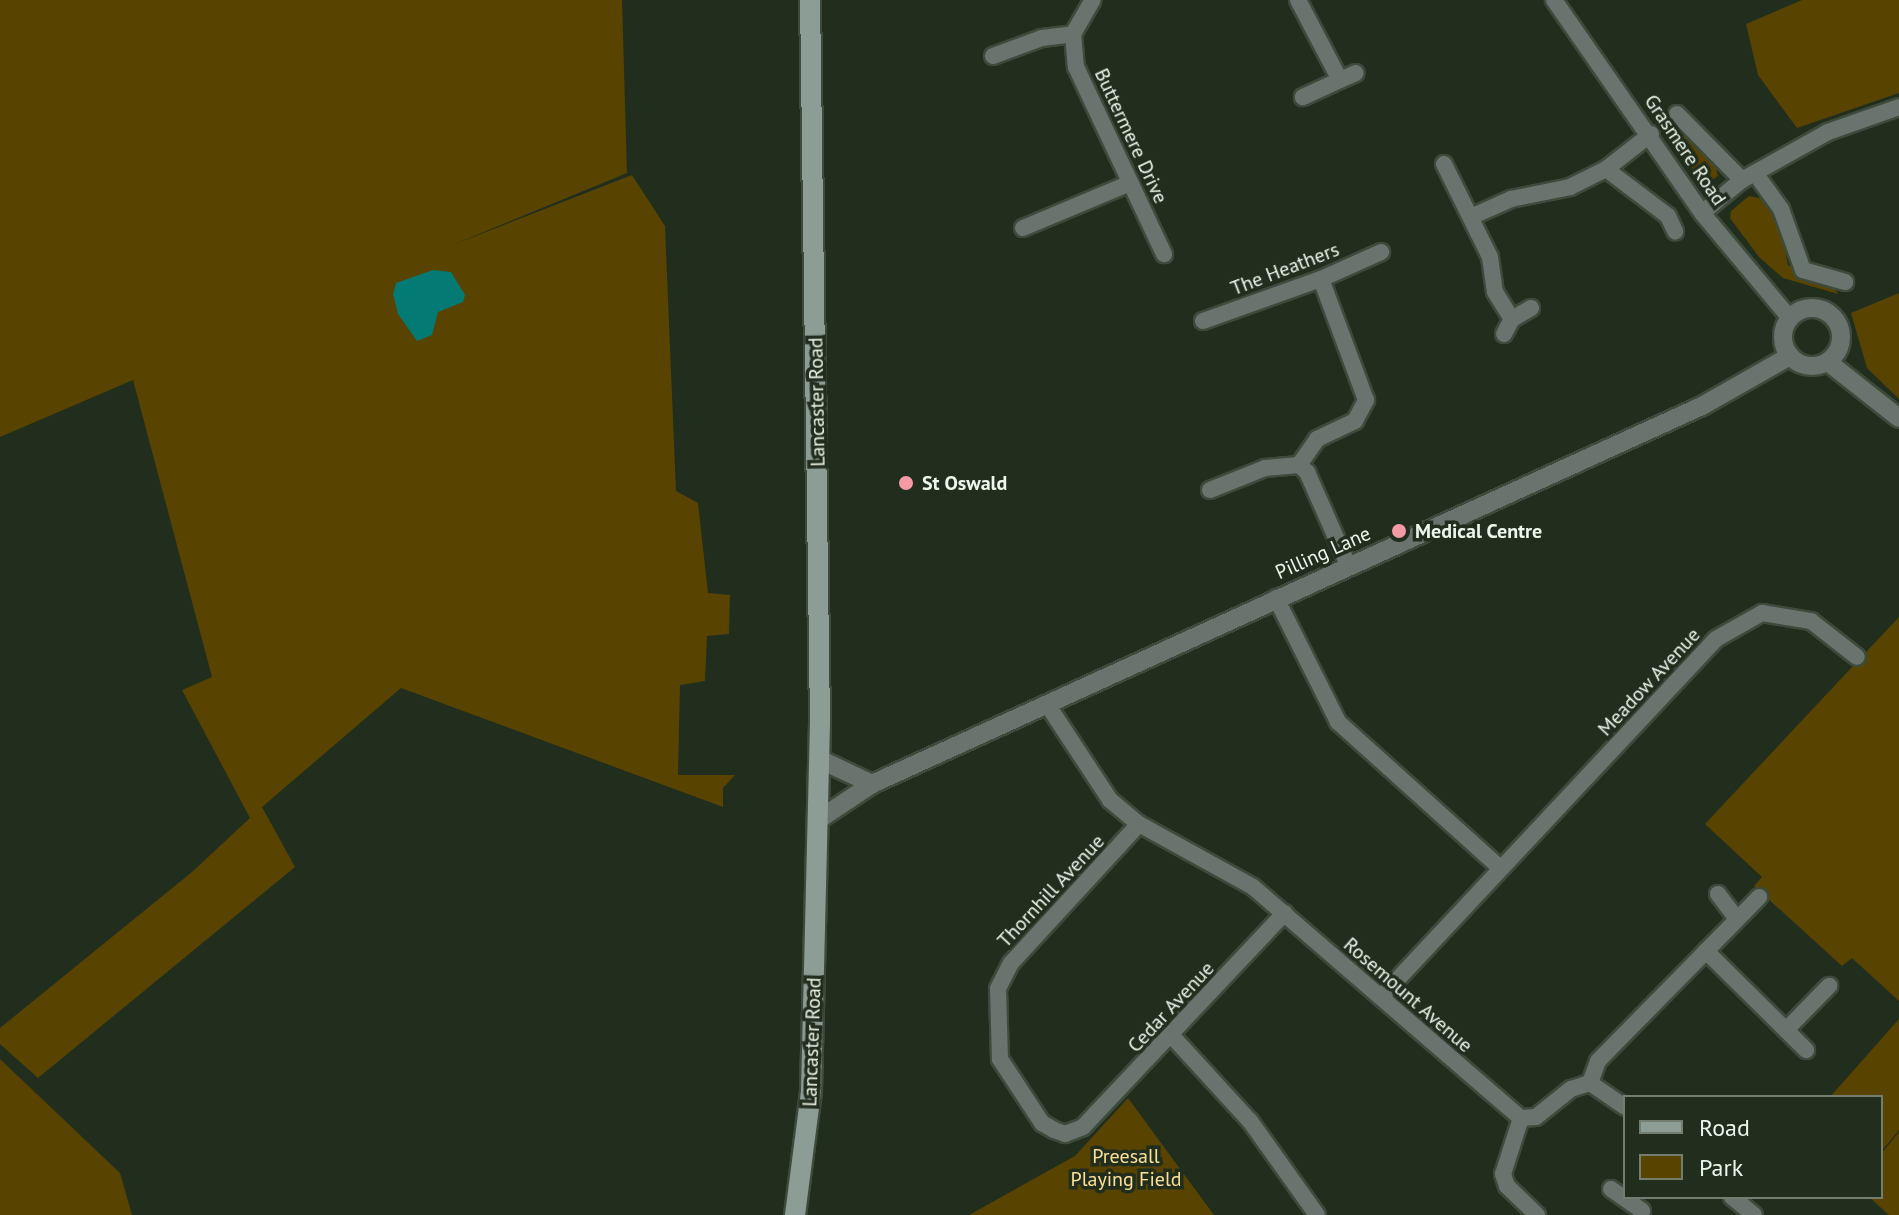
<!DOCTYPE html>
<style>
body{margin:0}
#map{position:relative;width:1899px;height:1215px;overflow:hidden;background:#212e1e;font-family:"PT Sans",sans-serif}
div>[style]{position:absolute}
.green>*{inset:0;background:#584300}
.water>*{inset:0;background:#047a75}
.roads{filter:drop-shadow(2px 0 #3e4a3b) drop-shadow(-2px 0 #3e4a3b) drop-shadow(0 2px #3e4a3b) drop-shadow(0 -2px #3e4a3b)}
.minor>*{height:16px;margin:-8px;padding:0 8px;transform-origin:8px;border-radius:8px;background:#69746e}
.tertiary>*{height:18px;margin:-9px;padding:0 9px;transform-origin:9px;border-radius:9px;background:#69746e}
.tertiary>.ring{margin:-9px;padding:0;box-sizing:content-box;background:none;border:18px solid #69746e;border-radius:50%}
.secondary>*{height:20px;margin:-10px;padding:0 10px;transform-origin:10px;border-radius:10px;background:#8c9d95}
.dots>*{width:22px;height:22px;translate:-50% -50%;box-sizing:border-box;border:4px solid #212e1e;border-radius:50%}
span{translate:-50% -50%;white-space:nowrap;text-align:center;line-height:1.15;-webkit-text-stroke:7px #212e1e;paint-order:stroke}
.street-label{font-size:20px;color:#edf6ea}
.poi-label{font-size:20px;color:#edf6ea;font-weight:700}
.left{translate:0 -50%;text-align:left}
.park-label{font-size:20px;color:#fde098}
.legend{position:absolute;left:1623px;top:1095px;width:260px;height:104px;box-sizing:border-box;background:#212e1e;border:2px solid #737e70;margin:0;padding:10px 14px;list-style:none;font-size:24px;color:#edf6ea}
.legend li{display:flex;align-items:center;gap:16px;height:40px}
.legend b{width:40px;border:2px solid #737e70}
</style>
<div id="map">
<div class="green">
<div style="clip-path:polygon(0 0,622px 0,627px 173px,450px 246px,632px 175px,665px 226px,676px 491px,698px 503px,708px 593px,730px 595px,729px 634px,707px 636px,705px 681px,680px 685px,678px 775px,735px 775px,723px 788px,723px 807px,401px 688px,262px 807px,295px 867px,38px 1078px,0 1044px,0 1028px,192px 872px,250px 818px,182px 690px,212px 677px,133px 380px,0 437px)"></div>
<div style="clip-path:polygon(1802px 0,1899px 0,1899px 93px,1797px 128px,1758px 75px,1746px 24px)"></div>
<div style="clip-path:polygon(1659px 94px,1659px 113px,1713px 155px,1718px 176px,1709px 182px,1696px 175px,1645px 101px)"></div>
<div style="clip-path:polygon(1749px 196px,1764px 199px,1779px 221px,1788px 265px,1832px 284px,1838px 294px,1783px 278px,1759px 257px,1730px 218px,1731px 211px)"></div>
<div style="clip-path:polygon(1899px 293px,1899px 399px,1867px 368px,1851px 313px)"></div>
<div style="clip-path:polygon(1899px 617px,1899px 1001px,1852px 958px,1842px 966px,1754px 886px,1762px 877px,1705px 824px)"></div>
<div style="clip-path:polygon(1899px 1019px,1899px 1130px,1881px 1152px,1881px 1097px,1830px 1097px)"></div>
<div style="clip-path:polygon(0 1059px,120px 1173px,132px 1215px,0 1215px)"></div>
<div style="clip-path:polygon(1128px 1098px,1214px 1215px,969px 1215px,1075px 1156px)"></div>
<div style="clip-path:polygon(1899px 1132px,1899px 1215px,1889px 1215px,1869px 1197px,1881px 1197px,1881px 1154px)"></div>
</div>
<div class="water">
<div style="clip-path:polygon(433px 270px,451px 272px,465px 295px,463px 302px,438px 312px,432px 335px,417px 341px,398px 314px,393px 294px,396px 283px)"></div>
</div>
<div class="roads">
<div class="minor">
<div style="left:1298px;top:0;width:90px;rotate:62.3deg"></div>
<div style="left:1340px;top:80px;width:41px;rotate:155.3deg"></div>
<div style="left:1554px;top:0;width:259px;rotate:55.2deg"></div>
<div style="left:1702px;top:213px;width:136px;rotate:50.1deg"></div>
<div style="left:1073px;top:34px;width:33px;rotate:85deg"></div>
<div style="left:1076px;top:67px;width:207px;rotate:64.8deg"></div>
<div style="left:993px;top:56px;width:52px;rotate:-20.2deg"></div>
<div style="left:1042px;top:38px;width:31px;rotate:-7deg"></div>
<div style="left:1073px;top:34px;width:39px;rotate:-60deg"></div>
<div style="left:1340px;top:80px;width:17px;rotate:-24deg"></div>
<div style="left:1677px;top:114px;width:93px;rotate:45.4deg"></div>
<div style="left:1444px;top:164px;width:104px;rotate:63.7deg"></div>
<div style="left:1490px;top:257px;width:35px;rotate:82deg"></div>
<div style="left:1495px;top:292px;width:32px;rotate:58deg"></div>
<div style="left:1512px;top:319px;width:22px;rotate:-30deg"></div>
<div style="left:1606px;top:169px;width:78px;rotate:37.2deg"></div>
<div style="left:1668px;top:216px;width:17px;rotate:65deg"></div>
<div style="left:1755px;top:173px;width:44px;rotate:54.2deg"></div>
<div style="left:1781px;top:209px;width:65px;rotate:70.2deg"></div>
<div style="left:1803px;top:270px;width:44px;rotate:15.9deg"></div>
<div style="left:1702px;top:213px;width:52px;rotate:-39.5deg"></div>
<div style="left:1742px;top:180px;width:98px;rotate:-29.2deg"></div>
<div style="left:1828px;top:132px;width:75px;rotate:-19.4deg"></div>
<div style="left:1473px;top:216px;width:42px;rotate:-24.1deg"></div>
<div style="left:1511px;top:199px;width:60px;rotate:-11.5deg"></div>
<div style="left:1570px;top:187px;width:40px;rotate:-26.6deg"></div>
<div style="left:1606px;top:169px;width:57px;rotate:-37.9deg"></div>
<div style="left:1023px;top:228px;width:116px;rotate:-22.8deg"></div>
<div style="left:1203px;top:321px;width:125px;rotate:-19.6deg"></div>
<div style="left:1321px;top:279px;width:66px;rotate:-24.2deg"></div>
<div style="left:1504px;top:334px;width:17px;rotate:-62deg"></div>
<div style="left:1299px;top:465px;width:32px;rotate:-55deg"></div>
<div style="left:1317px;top:439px;width:42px;rotate:-25.3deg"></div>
<div style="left:1355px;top:421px;width:24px;rotate:-62deg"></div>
<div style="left:1366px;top:400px;width:129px;rotate:-110.4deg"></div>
<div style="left:1299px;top:465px;width:11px;rotate:41deg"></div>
<div style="left:1307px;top:472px;width:102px;rotate:66.2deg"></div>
<div style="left:1210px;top:490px;width:59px;rotate:-21.8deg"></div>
<div style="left:1265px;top:468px;width:34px;rotate:-5deg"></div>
<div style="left:1276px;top:598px;width:139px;rotate:63.4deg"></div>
<div style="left:1338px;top:722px;width:219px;rotate:42deg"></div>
<div style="left:1047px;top:704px;width:115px;rotate:56.7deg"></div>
<div style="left:1110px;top:800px;width:38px;rotate:40deg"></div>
<div style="left:1139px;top:824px;width:130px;rotate:28.9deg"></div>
<div style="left:1253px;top:887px;width:354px;rotate:40.8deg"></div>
<div style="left:1521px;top:1118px;width:15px;rotate:-4deg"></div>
<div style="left:1536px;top:1117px;width:45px;rotate:-38.7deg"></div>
<div style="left:1571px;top:1089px;width:20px;rotate:-18deg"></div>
<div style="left:1590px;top:1083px;width:23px;rotate:-70deg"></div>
<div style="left:1598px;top:1061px;width:230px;rotate:-45.5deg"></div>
<div style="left:1139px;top:824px;width:189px;rotate:132.6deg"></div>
<div style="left:1011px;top:963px;width:29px;rotate:117deg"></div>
<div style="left:998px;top:989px;width:70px;rotate:88.4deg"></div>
<div style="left:1000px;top:1059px;width:77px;rotate:56.7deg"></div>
<div style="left:1042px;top:1123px;width:14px;rotate:30deg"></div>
<div style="left:1054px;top:1130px;width:12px;rotate:20deg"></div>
<div style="left:1065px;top:1134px;width:19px;rotate:-21deg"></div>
<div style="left:1083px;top:1127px;width:294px;rotate:-46.7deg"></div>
<div style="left:1718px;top:894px;width:31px;rotate:53deg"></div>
<div style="left:1706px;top:951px;width:141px;rotate:44.7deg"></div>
<div style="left:1381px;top:997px;width:490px;rotate:-46.9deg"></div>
<div style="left:1716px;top:639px;width:53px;rotate:-29.5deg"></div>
<div style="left:1762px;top:613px;width:50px;rotate:9.3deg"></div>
<div style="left:1811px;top:621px;width:58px;rotate:38deg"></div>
<div style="left:1786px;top:1030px;width:62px;rotate:-45.7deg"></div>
<div style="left:1172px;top:1036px;width:115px;rotate:47.5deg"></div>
<div style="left:1250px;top:1121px;width:115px;rotate:54.5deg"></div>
<div style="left:1590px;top:1083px;width:42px;rotate:34.4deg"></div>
<div style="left:1521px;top:1118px;width:59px;rotate:107.8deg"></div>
<div style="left:1503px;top:1174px;width:13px;rotate:72deg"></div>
<div style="left:1507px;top:1186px;width:42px;rotate:44deg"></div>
<div style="left:1611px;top:1189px;width:38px;rotate:35deg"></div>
<div style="left:1732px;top:1197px;width:28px;rotate:39deg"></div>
</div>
<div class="tertiary">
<div class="ring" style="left:1783px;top:308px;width:40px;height:40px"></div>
<div style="left:1828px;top:362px;width:90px;rotate:38.3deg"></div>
<div style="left:819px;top:759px;width:59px;rotate:25.3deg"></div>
<div style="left:818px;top:820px;width:65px;rotate:-33.7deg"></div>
<div style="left:872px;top:784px;width:912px;rotate:-24.49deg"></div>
<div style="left:1702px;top:406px;width:101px;rotate:-29.6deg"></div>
</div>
<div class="secondary">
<div style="left:795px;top:1215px;width:125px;rotate:-82.6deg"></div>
<div style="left:811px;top:1091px;width:369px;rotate:-88.6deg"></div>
<div style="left:820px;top:722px;width:722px;rotate:-90.79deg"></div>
</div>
</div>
<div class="dots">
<div style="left:906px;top:483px;background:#f49aa5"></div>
<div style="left:1399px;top:531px;background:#f49aa5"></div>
</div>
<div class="street-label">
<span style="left:1131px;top:136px;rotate:65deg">Buttermere Drive</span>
<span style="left:1685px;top:150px;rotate:56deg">Grasmere Road</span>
<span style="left:1285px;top:269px;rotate:-21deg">The Heathers</span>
<span style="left:817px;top:402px;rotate:-91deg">Lancaster Road</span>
<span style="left:1323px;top:553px;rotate:-24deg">Pilling Lane</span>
<span style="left:1649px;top:682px;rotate:-47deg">Meadow Avenue</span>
<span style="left:1051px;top:891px;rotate:-47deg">Thornhill Avenue</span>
<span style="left:1408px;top:995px;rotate:41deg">Rosemount Avenue</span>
<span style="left:1171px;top:1007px;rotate:-47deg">Cedar Avenue</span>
<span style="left:812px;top:1042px;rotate:-88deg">Lancaster Road</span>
</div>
<div class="poi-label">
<span class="left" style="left:922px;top:483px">St Oswald</span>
<span class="left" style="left:1415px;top:531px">Medical Centre</span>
</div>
<div class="park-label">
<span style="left:1126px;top:1168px">Preesall<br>Playing Field</span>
</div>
<ul class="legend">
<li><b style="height:10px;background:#8c9d95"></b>Road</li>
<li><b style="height:22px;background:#584300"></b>Park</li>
</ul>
</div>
